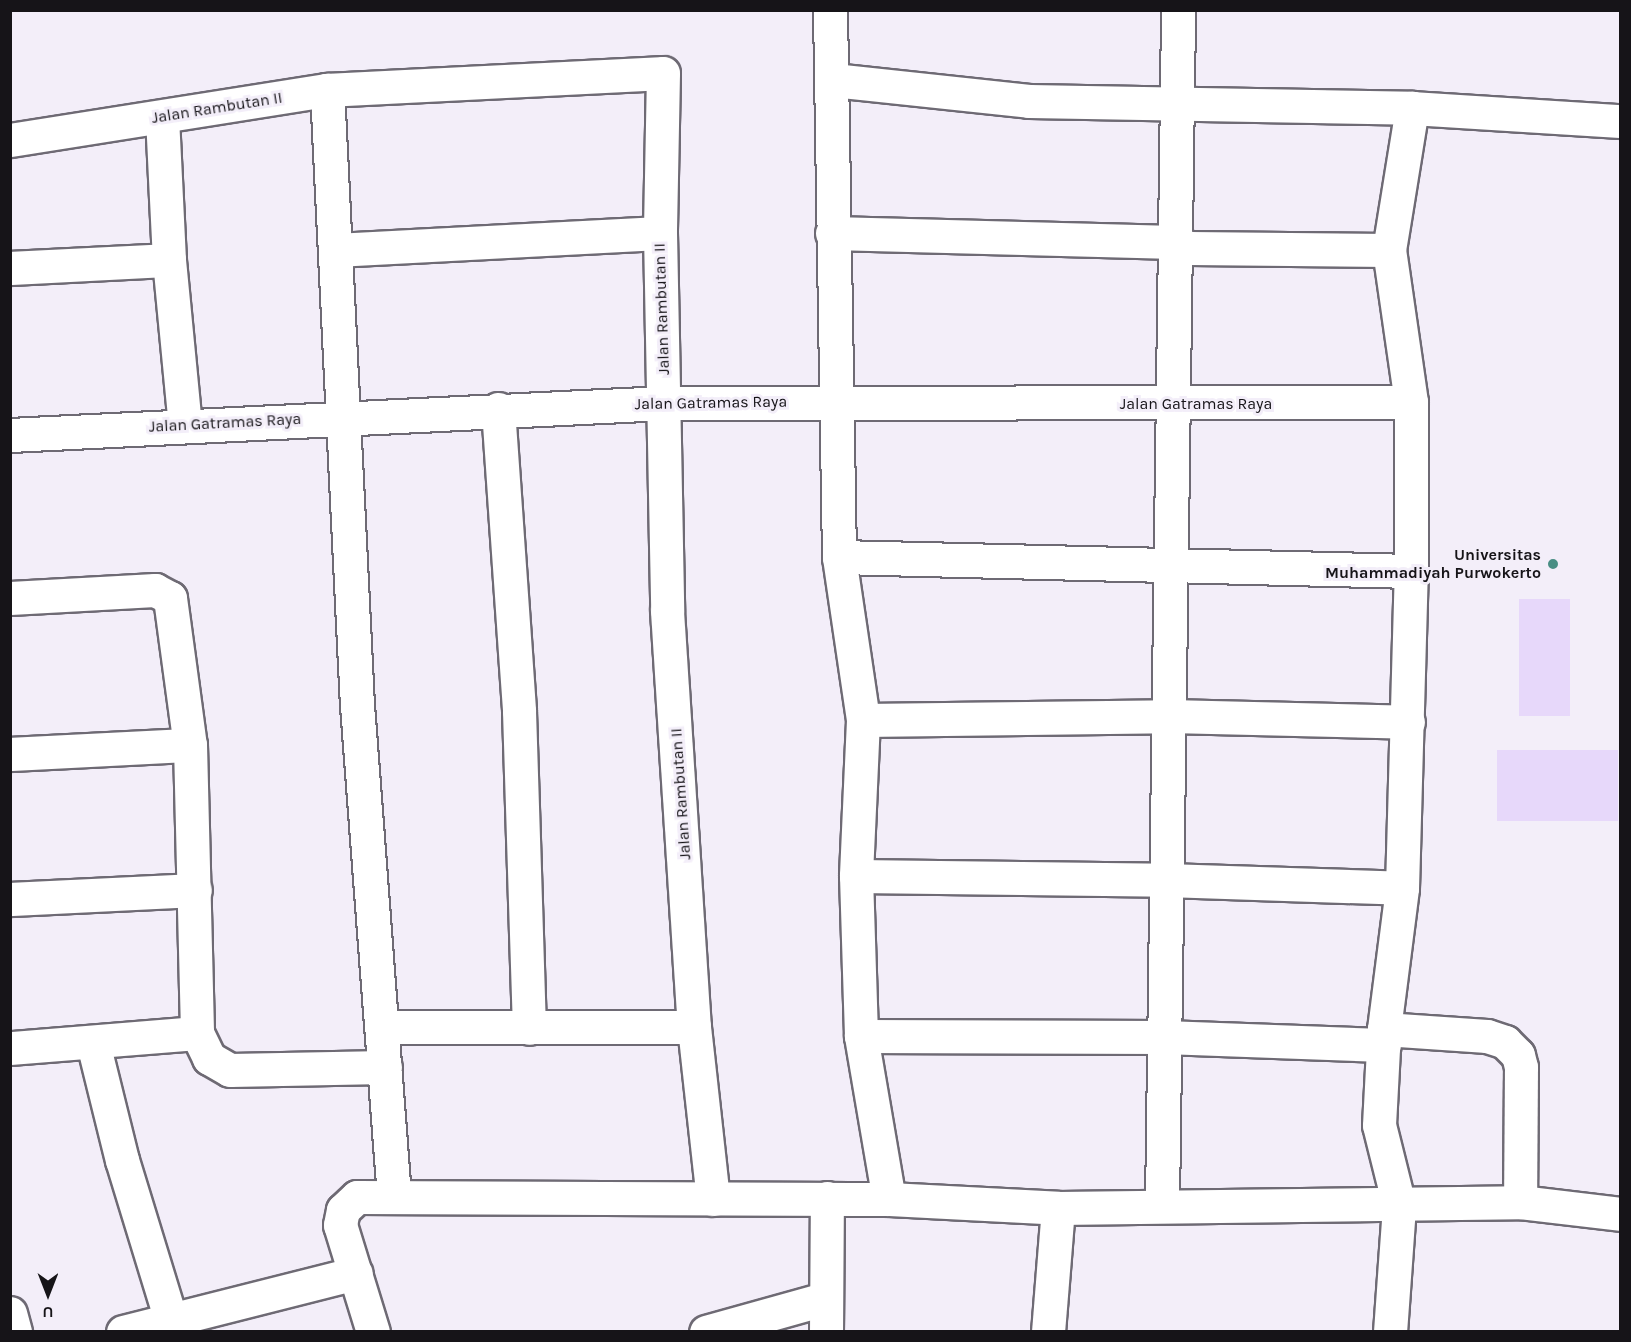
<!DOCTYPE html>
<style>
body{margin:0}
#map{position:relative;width:1631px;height:1342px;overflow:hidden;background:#f3eef9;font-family:Karla,sans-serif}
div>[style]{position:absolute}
.green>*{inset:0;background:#e7d8fa;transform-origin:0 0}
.roads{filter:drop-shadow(2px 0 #6e6a74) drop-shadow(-2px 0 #6e6a74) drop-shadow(0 2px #6e6a74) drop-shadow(0 -2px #6e6a74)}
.minor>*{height:33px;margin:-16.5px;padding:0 16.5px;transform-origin:16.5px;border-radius:16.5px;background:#fff}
.dots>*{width:16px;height:16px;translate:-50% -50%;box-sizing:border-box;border:3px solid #f3eef9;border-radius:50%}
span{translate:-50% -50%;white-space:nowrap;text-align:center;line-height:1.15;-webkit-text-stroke:6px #f3eef9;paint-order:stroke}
.street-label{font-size:16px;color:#161418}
.poi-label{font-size:16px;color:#161418;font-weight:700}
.right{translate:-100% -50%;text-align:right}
.frame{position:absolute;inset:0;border:12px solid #161418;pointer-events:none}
.north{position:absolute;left:18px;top:1264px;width:60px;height:60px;-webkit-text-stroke:4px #f3eef9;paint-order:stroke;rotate:180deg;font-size:16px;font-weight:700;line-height:24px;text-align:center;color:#161418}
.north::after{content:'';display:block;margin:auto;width:21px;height:27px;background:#161418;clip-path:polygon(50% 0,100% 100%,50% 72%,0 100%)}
</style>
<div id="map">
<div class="green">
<div style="left:1519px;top:599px;width:51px;height:117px"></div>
<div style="left:1497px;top:750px;width:121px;height:71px"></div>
</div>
<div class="roads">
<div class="minor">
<div style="left:830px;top:10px;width:547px;rotate:89.06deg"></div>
<div style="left:839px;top:557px;width:165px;rotate:81.6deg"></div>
<div style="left:863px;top:720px;width:156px;rotate:92.6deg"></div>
<div style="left:856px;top:876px;width:160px;rotate:88.2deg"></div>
<div style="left:861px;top:1036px;width:165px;rotate:80.3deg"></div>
<div style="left:833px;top:80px;width:197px;rotate:6.1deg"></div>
<div style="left:1029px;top:101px;width:383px;rotate:1deg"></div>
<div style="left:1412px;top:108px;width:208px;rotate:3.6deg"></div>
<div style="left:327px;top:90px;width:616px;rotate:87.21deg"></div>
<div style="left:357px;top:705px;width:491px;rotate:85.7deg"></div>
<div style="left:162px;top:117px;width:143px;rotate:87.2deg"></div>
<div style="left:169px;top:260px;width:166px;rotate:84.5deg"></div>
<div style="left:10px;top:140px;width:321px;rotate:-9deg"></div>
<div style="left:327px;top:90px;width:336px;rotate:-2.9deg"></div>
<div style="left:663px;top:73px;width:160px;rotate:91.1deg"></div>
<div style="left:660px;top:233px;width:378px;rotate:88.9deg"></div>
<div style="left:667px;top:611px;width:417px;rotate:86.3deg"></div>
<div style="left:694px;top:1027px;width:173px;rotate:83.7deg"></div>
<div style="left:832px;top:233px;width:343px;rotate:1.5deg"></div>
<div style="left:1175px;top:242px;width:15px;rotate:23deg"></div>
<div style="left:1189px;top:248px;width:200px;rotate:0.6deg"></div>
<div style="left:335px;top:250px;width:325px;rotate:-3deg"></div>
<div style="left:10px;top:268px;width:159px;rotate:-2.9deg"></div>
<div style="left:498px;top:409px;width:303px;rotate:86deg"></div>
<div style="left:519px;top:711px;width:317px;rotate:88.2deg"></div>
<div style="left:10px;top:435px;width:656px;rotate:-2.8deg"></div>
<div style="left:665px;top:403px;width:746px;rotate:-0.08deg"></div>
<div style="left:839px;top:557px;width:572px;rotate:1.4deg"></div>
<div style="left:10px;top:598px;width:145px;rotate:-3.2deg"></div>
<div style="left:155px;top:590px;width:17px;rotate:28deg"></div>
<div style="left:170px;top:598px;width:148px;rotate:82.3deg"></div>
<div style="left:190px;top:745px;width:288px;rotate:88.6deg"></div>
<div style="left:197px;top:1033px;width:188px;rotate:175.4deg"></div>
<div style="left:863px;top:720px;width:306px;rotate:-0.7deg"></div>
<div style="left:1169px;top:716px;width:239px;rotate:1.4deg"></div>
<div style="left:10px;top:754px;width:180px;rotate:-2.9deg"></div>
<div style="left:856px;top:876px;width:310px;rotate:0.7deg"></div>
<div style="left:1166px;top:880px;width:236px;rotate:1.9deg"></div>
<div style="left:10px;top:899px;width:185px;rotate:-2.8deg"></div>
<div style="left:384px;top:1027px;width:310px"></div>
<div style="left:1384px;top:1029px;width:103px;rotate:3.9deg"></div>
<div style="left:1487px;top:1036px;width:19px;rotate:18deg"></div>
<div style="left:1505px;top:1042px;width:18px;rotate:45deg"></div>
<div style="left:1518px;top:1055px;width:12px;rotate:76deg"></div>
<div style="left:1521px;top:1067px;width:135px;rotate:90.4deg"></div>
<div style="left:197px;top:1033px;width:28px;rotate:64deg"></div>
<div style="left:209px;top:1058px;width:24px;rotate:30deg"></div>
<div style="left:230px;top:1070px;width:155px;rotate:-1.1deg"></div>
<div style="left:861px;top:1036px;width:303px;rotate:0.2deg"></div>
<div style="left:1164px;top:1037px;width:220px;rotate:2.1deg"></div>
<div style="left:93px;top:1043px;width:121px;rotate:76.1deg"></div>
<div style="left:122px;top:1160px;width:167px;rotate:73deg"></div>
<div style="left:1162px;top:1205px;width:1195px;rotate:-89.23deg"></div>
<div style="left:10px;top:1313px;width:20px;rotate:75deg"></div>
<div style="left:123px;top:1332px;width:240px;rotate:-14.2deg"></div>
<div style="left:373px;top:1332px;width:112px;rotate:-107.1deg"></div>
<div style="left:340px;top:1225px;width:15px;rotate:-79deg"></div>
<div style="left:343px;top:1210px;width:19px;rotate:-43deg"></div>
<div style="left:357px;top:1197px;width:532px;rotate:0.22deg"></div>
<div style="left:889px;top:1199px;width:169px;rotate:3deg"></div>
<div style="left:1058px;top:1208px;width:462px;rotate:-0.7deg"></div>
<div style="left:1520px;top:1202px;width:101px;rotate:6.8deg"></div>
<div style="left:706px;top:1332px;width:123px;rotate:-15.6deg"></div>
<div style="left:826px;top:1332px;width:134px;rotate:-89.6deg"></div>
<div style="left:1048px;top:1332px;width:124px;rotate:-85.4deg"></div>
<div style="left:1390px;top:1332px;width:127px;rotate:-85.9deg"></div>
<div style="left:1399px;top:1205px;width:82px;rotate:-104deg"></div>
<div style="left:1379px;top:1125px;width:96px;rotate:-87deg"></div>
<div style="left:1384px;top:1029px;width:142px;rotate:-82.7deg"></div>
<div style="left:1402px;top:888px;width:317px;rotate:-88.4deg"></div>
<div style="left:1411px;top:571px;width:169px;rotate:-90deg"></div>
<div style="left:1411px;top:402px;width:154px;rotate:-98.2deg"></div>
<div style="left:1389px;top:250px;width:144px;rotate:-80.8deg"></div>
</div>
</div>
<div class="dots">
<div style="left:1553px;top:564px;background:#498e84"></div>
</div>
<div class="street-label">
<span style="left:217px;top:108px;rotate:-9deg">Jalan Rambutan II</span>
<span style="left:662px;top:309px;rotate:-92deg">Jalan Rambutan II</span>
<span style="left:711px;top:403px;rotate:-1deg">Jalan Gatramas Raya</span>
<span style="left:1196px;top:404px">Jalan Gatramas Raya</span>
<span style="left:225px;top:423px;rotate:-3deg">Jalan Gatramas Raya</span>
<span style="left:681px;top:794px;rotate:-94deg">Jalan Rambutan II</span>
</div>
<div class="poi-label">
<span class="right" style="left:1541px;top:564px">Universitas<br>Muhammadiyah Purwokerto</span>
</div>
<div class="frame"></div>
<div class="north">U</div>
</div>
